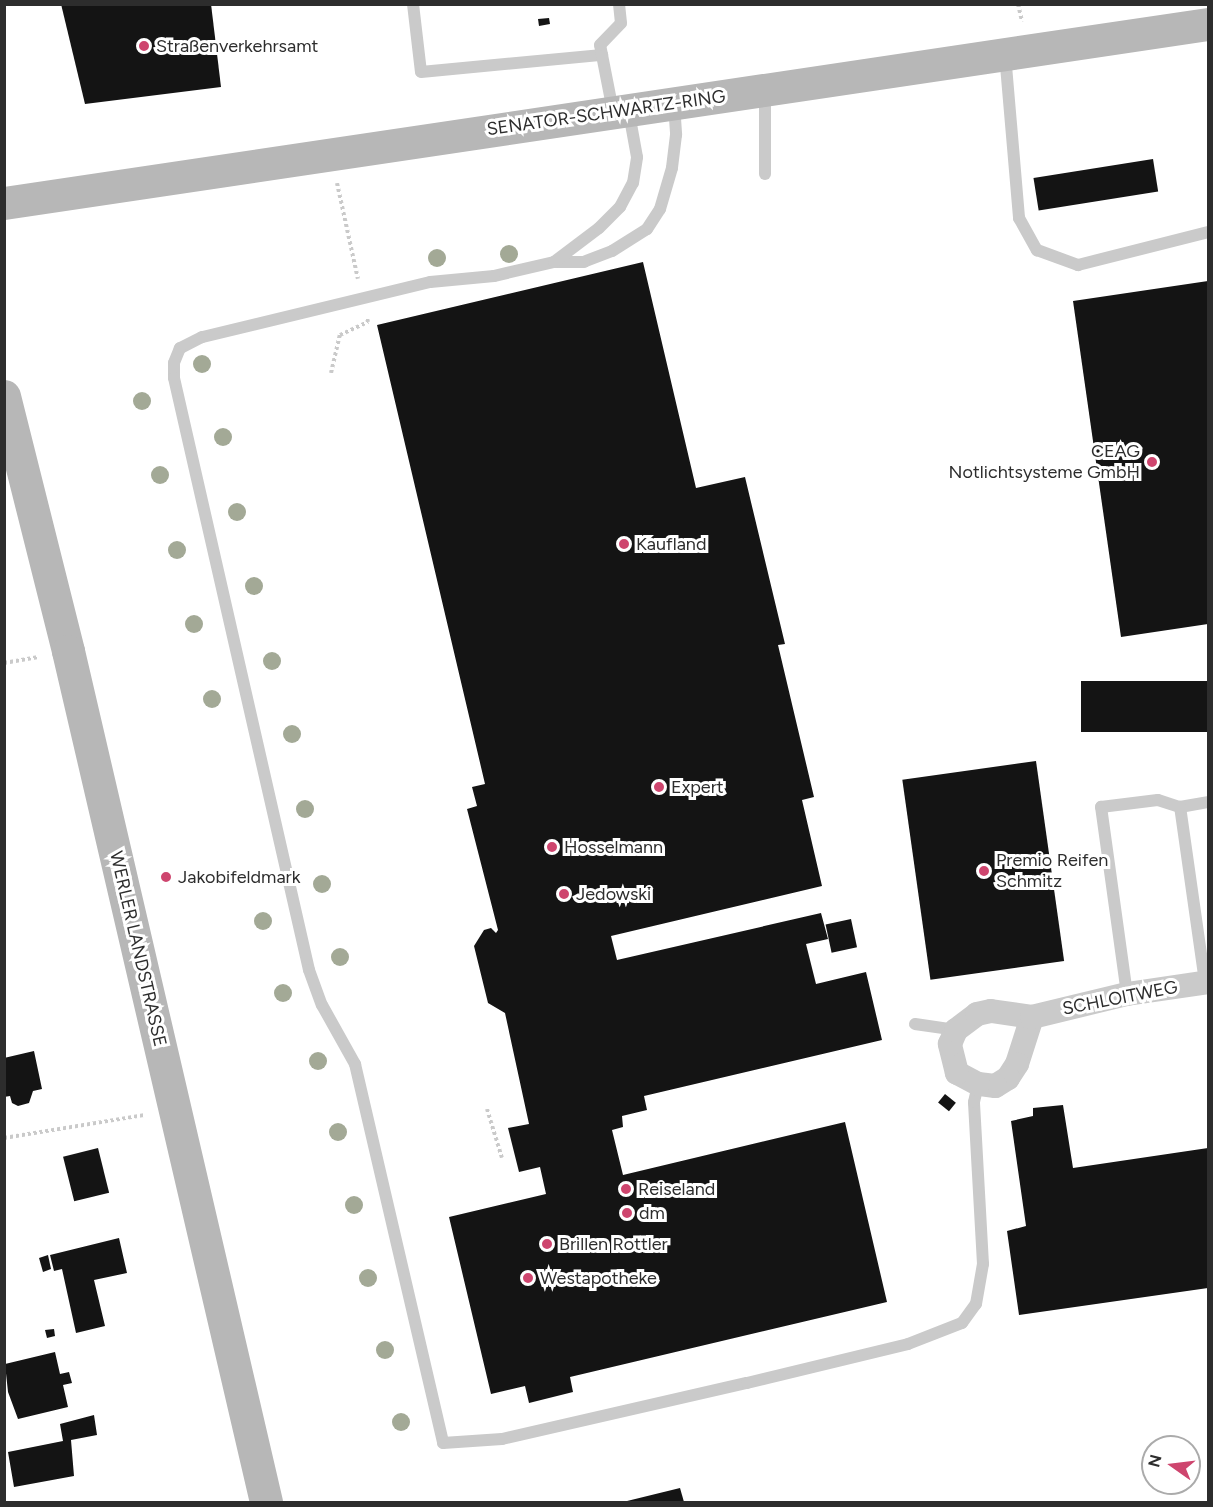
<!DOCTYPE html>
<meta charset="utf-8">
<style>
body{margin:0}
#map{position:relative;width:1213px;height:1507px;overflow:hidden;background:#fff;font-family:Figtree,sans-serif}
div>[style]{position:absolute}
.building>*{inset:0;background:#141414;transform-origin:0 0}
.path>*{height:4px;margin-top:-2px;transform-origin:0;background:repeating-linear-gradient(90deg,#cacaca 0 3px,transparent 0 6px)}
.lane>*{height:12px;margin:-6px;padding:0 6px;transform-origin:6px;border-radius:6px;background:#cacaca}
.street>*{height:24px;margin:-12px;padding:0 12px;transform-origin:12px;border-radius:12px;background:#cacaca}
.secondary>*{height:33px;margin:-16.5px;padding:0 16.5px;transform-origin:16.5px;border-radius:16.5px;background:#b7b7b7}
.trees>*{width:18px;height:18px;margin:-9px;border-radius:50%;background:#a3a996}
.dots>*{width:16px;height:16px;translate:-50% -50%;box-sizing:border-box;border:3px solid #fff;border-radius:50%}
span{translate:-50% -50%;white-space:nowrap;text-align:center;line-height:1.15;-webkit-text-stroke:6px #fff;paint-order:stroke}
.poi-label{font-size:18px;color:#2d2d2d}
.left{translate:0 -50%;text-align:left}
.right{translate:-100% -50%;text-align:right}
.street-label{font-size:18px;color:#2d2d2d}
.frame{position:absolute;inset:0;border:6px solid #2d2d2d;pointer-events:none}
.north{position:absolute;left:1141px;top:1435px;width:60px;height:60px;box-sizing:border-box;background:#fff;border:2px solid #ababab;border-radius:50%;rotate:284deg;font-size:16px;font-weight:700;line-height:24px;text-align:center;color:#2d2d2d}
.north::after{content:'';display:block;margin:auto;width:21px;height:27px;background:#ce456e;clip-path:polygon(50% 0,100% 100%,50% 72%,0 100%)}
</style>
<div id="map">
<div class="building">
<div style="clip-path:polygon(61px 4px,211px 4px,221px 87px,85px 104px)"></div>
<div style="clip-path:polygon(549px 18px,550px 24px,539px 26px,538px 19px)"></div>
<div style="left:1153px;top:159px;width:33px;height:121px;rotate:81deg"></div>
<div style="clip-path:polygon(643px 262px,696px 488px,745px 477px,785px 644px,778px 645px,814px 797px,802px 800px,822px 886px,611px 936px,617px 960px,821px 913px,828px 939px,806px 944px,816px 984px,866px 972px,882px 1040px,644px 1096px,647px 1110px,622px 1116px,623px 1127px,612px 1130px,623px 1175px,845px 1122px,887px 1302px,570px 1377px,573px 1392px,529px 1403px,525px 1386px,491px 1394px,449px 1217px,546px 1194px,540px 1167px,519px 1172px,508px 1128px,529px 1124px,505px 1013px,488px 1003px,474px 946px,484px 930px,491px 928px,496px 933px,498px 930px,467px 809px,477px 806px,472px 787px,485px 784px,377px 325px)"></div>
<div style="clip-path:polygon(1208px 281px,1208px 624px,1121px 637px,1073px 301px)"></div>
<div style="left:1208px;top:681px;width:51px;height:127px;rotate:90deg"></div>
<div style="left:1036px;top:761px;width:202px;height:135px;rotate:82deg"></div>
<div style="left:851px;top:919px;width:29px;height:26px;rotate:78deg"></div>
<div style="clip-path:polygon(34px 1051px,42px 1089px,33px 1091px,29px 1103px,18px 1106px,12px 1103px,10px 1096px,4px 1097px,4px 1058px)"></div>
<div style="left:945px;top:1094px;width:14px;height:11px;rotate:39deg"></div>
<div style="clip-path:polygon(1063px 1105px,1073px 1168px,1208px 1148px,1208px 1288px,1019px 1315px,1007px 1231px,1026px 1226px,1011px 1121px,1033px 1116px,1033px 1108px)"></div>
<div style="left:98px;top:1148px;width:46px;height:36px;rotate:76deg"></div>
<div style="clip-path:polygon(119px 1238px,127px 1273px,94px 1280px,105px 1326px,76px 1333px,62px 1269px,54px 1271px,50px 1255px)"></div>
<div style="clip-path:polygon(48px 1255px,51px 1269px,43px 1272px,39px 1258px)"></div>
<div style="clip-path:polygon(54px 1329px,55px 1336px,47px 1338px,45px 1330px)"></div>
<div style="clip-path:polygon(55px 1352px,60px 1374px,69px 1372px,72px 1383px,63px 1385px,68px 1407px,18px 1419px,8px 1392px,5px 1364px)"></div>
<div style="clip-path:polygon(94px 1415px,97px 1435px,71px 1440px,74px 1476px,14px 1487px,8px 1452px,63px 1441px,60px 1424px)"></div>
<div style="clip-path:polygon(680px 1488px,684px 1502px,623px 1502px)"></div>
</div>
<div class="path">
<div style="left:1018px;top:4px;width:18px;rotate:77deg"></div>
<div style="left:337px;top:183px;width:98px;rotate:77.7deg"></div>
<div style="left:331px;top:373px;width:39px;rotate:-77deg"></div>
<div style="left:340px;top:335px;width:31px;rotate:-25deg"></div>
<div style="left:368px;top:322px;width:4px;rotate:-104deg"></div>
<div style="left:4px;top:663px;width:35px;rotate:-10deg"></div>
<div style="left:487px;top:1109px;width:51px;rotate:73deg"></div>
<div style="left:4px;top:1138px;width:143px;rotate:-9.3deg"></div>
</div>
<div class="lane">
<div style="left:413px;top:4px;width:68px;rotate:83.3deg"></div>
<div style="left:421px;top:72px;width:182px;rotate:-5.4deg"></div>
<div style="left:1005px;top:54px;width:165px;rotate:85.1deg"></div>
<div style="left:1019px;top:218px;width:37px;rotate:61deg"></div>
<div style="left:1037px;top:250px;width:44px;rotate:20.1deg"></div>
<div style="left:1078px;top:265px;width:134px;rotate:-14.2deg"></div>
<div style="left:765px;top:91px;width:83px;rotate:90deg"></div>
<div style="left:674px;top:104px;width:31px;rotate:86deg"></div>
<div style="left:676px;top:135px;width:33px;rotate:97deg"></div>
<div style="left:672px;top:168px;width:43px;rotate:106.3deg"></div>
<div style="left:660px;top:209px;width:24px;rotate:123deg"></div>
<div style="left:647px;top:229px;width:41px;rotate:147.8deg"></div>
<div style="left:612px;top:251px;width:30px;rotate:159deg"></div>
<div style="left:584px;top:262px;width:30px;rotate:180deg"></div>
<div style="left:554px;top:262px;width:62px;rotate:166.9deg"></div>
<div style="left:494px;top:276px;width:64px;rotate:174.6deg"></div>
<div style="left:430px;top:282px;width:235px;rotate:166.4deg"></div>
<div style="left:202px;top:337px;width:25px;rotate:153deg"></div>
<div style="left:180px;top:348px;width:16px;rotate:112deg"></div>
<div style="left:174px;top:363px;width:15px;rotate:90deg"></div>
<div style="left:174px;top:378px;width:607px;rotate:77.15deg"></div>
<div style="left:309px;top:970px;width:37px;rotate:70deg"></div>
<div style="left:322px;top:1005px;width:68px;rotate:60.8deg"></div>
<div style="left:355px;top:1064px;width:389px;rotate:76.9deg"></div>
<div style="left:443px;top:1443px;width:59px;rotate:-3.9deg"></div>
<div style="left:502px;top:1439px;width:251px;rotate:-12.9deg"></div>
<div style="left:747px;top:1383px;width:166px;rotate:-13.6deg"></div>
<div style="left:908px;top:1344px;width:58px;rotate:-21.3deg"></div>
<div style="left:962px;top:1323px;width:24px;rotate:-54deg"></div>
<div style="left:976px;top:1304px;width:41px;rotate:-80.1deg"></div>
<div style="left:983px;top:1264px;width:162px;rotate:-93.2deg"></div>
<div style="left:974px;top:1102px;width:18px;rotate:-77deg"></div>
<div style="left:613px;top:111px;width:67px;rotate:-101.1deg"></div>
<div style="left:600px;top:45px;width:30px;rotate:-46deg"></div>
<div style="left:621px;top:23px;width:19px;rotate:-96deg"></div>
<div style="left:554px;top:262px;width:56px;rotate:-37.1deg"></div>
<div style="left:599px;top:228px;width:30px;rotate:-45deg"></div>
<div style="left:620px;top:207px;width:27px;rotate:-62deg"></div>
<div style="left:633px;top:183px;width:26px;rotate:-81deg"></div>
<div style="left:637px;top:157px;width:45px;rotate:-100.3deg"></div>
<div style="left:1205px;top:982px;width:177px;rotate:-98.1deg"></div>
<div style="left:1180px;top:807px;width:28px;rotate:-10deg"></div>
<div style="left:1127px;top:994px;width:189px;rotate:-97.9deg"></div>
<div style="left:1101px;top:807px;width:57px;rotate:-7deg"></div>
<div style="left:1158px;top:800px;width:23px;rotate:18deg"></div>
<div style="left:915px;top:1024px;width:41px;rotate:8.3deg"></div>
</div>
<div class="street">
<div style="left:1032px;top:1017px;width:49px;rotate:107.7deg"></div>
<div style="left:1017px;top:1064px;width:17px;rotate:123deg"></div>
<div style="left:1008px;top:1078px;width:15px;rotate:148deg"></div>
<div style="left:995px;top:1086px;width:17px;rotate:-173deg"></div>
<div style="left:978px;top:1084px;width:24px;rotate:-152deg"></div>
<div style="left:957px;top:1073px;width:30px;rotate:-104deg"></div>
<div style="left:950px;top:1044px;width:15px;rotate:-67deg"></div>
<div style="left:956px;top:1030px;width:26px;rotate:-37deg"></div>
<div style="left:977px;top:1014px;width:14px;rotate:-12deg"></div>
<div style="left:991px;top:1011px;width:41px;rotate:8.3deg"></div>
<div style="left:1032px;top:1017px;width:98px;rotate:-13.6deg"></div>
<div style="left:1127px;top:994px;width:82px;rotate:-8.4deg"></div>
</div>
<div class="secondary">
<div style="left:4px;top:203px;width:1217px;rotate:-8.46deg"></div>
<div style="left:4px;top:396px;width:263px;rotate:75.9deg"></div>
<div style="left:68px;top:651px;width:874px;rotate:76.9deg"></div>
</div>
<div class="trees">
<div style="left:509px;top:254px"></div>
<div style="left:437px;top:258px"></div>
<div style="left:202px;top:364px"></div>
<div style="left:142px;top:401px"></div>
<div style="left:223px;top:437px"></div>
<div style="left:160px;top:475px"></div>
<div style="left:237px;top:512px"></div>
<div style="left:177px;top:550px"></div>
<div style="left:254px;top:586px"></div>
<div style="left:194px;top:624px"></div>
<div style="left:272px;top:661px"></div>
<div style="left:212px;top:699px"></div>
<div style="left:292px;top:734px"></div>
<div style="left:305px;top:809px"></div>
<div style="left:322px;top:884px"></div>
<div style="left:263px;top:921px"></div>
<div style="left:340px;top:957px"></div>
<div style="left:283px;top:993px"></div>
<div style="left:318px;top:1061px"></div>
<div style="left:338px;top:1132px"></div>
<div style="left:354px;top:1205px"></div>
<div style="left:368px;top:1278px"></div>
<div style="left:385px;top:1350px"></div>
<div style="left:401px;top:1422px"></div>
</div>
<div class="dots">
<div style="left:144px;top:46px;background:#ce456e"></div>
<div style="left:1152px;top:462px;background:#ce456e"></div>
<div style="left:624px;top:544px;background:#ce456e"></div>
<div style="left:659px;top:787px;background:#ce456e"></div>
<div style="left:552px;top:847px;background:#ce456e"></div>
<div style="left:984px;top:871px;background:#ce456e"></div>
<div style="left:166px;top:877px;background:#ce456e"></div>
<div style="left:564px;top:894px;background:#ce456e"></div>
<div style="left:626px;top:1189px;background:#ce456e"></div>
<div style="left:627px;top:1213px;background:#ce456e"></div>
<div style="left:547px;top:1244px;background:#ce456e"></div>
<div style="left:528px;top:1278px;background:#ce456e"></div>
</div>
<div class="poi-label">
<span class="left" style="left:156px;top:46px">Straßenverkehrsamt</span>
<span class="right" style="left:1140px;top:462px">CEAG<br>Notlichtsysteme GmbH</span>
<span class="left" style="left:636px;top:544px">Kaufland</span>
<span class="left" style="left:671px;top:787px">Expert</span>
<span class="left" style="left:564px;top:847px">Hosselmann</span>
<span class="left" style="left:996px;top:871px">Premio Reifen<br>Schmitz</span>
<span class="left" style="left:178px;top:877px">Jakobifeldmark</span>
<span class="left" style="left:576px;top:894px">Jedowski</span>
<span class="left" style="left:638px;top:1189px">Reiseland</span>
<span class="left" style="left:639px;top:1213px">dm</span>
<span class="left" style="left:559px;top:1244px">Brillen Rottler</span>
<span class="left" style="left:540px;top:1278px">Westapotheke</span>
</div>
<div class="street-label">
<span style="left:606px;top:113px;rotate:-8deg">SENATOR-SCHWARTZ-RING</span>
<span style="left:138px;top:949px;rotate:77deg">WERLER LANDSTRASSE</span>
<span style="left:1120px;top:998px;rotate:-11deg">SCHLOITWEG</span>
</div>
<div class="frame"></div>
<div class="north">N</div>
</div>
